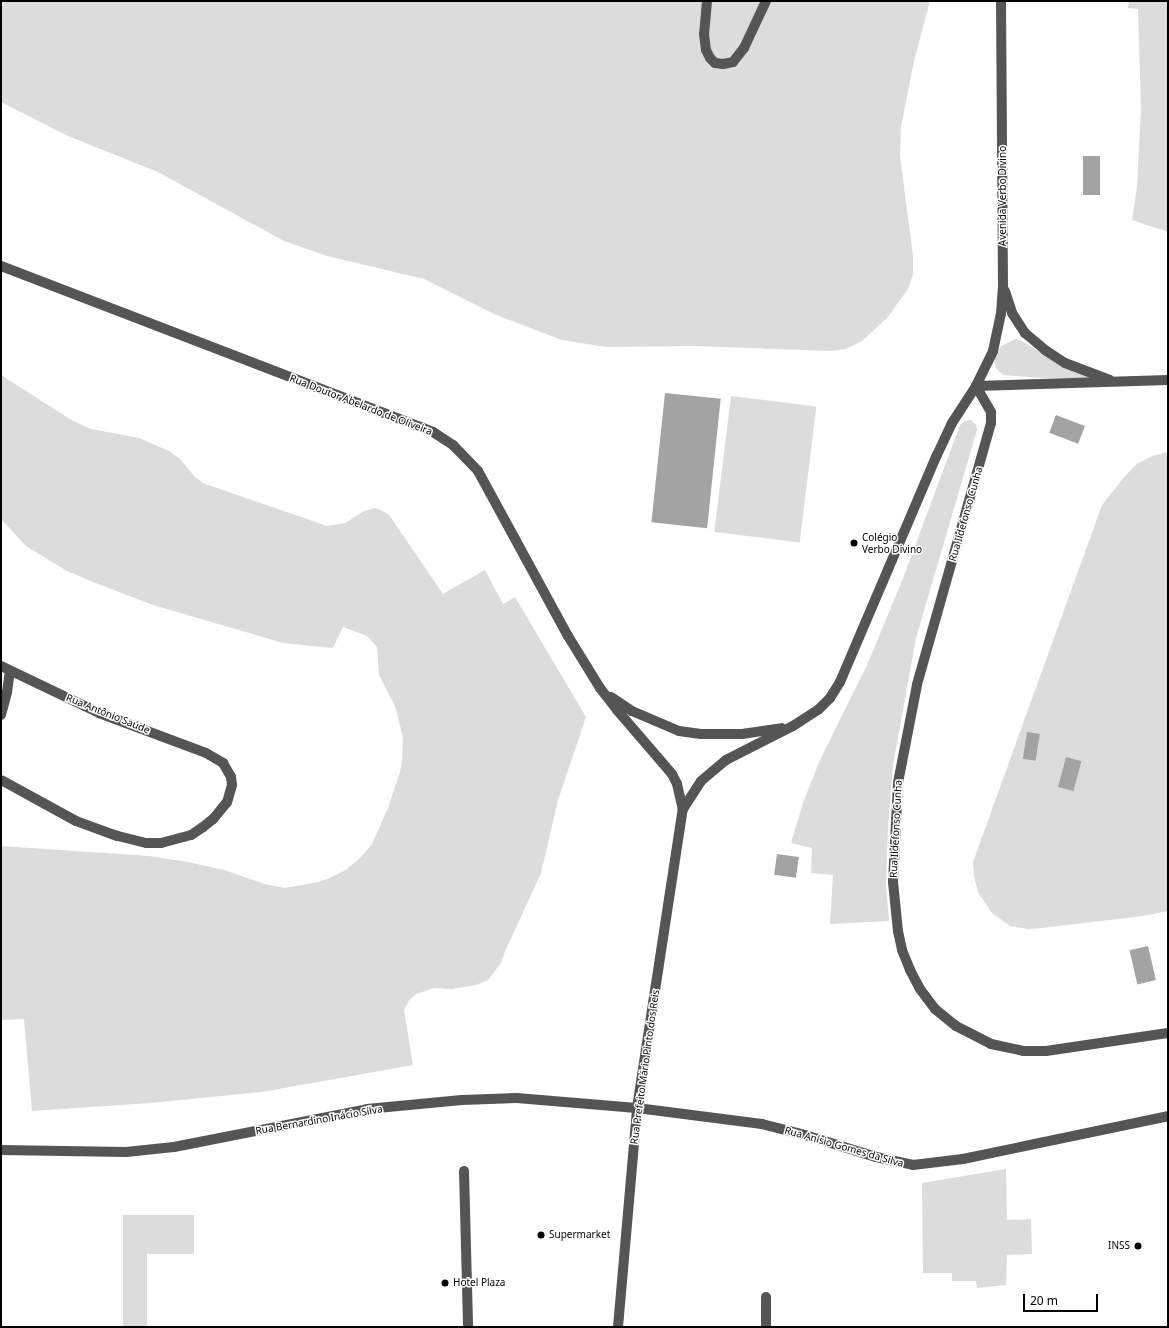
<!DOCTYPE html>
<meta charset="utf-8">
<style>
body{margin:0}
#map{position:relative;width:1169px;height:1328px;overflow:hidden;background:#fff;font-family:"Noto Sans",sans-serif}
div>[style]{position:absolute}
.green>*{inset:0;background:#dcdcdc;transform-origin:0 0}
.water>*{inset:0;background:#a3a3a3;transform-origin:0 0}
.minor>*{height:10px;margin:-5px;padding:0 5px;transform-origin:5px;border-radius:5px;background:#555}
.dots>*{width:11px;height:11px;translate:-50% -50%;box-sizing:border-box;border:2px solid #fff;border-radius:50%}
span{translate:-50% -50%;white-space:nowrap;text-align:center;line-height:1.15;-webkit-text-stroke:3px #fff;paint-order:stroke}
.street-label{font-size:10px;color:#000}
.poi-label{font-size:10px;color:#000}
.left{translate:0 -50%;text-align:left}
.right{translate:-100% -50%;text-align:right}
.frame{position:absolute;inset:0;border:2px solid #000;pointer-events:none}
.scale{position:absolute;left:1023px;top:1294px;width:75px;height:18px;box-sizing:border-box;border:2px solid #000;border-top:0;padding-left:5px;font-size:12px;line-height:14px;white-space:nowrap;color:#000;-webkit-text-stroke:3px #fff;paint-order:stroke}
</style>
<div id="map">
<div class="green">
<div style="clip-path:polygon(1px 1px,930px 1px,914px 61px,901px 127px,900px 156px,913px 256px,913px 274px,908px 289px,887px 318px,862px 341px,846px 349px,830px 351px,694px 346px,606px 347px,562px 340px,496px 315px,424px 279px,327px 256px,284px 241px,158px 172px,68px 136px,1px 102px)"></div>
<div style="clip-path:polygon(1129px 1px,1168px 1px,1168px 232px,1132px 220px,1137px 187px,1141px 109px,1138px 9px,1128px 8px)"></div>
<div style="clip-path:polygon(1016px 339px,1022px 341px,1051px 359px,1097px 378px,1041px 378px,1003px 375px,996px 368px,994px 359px,1001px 346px)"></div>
<div style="clip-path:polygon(1px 375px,73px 421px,91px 429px,139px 438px,169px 451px,180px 459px,195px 477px,203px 483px,327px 526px,345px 523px,364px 511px,375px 508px,381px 510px,389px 515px,443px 594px,485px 570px,503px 604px,515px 597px,586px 717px,558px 800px,541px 873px,506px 949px,501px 963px,488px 980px,476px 985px,452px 989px,434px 988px,416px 994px,410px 999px,404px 1010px,413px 1065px,262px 1092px,150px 1103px,32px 1111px,24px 1019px,1px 1020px,1px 846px,149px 856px,188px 862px,224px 870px,265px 884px,285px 888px,318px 882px,330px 878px,347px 869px,361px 857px,372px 844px,388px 808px,400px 772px,402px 762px,403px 737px,395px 706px,379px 675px,377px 647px,367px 636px,343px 627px,333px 648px,283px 643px,153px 605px,93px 582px,65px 570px,26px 546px,1px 519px)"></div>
<div style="left:731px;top:396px;width:86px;height:137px;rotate:7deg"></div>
<div style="clip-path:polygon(971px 420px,976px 425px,977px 430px,916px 638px,893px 765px,888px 827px,886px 884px,889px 921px,830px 924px,833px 875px,811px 873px,812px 848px,791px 843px,804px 800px,820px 760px,867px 665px,902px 581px,960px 425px,965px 421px)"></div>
<div style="clip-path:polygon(1168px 452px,1168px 911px,1143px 916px,1042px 928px,1028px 929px,1010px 926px,992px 913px,978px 892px,974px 876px,973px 862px,977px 851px,1102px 505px,1125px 476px,1137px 464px,1152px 456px)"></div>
<div style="clip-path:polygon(1006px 1169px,1007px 1220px,1031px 1219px,1032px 1254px,1007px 1255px,1006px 1285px,977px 1288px,976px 1281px,952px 1281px,952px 1273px,923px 1273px,922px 1183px)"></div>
<div style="clip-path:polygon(123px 1215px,194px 1215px,194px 1254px,147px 1254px,147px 1327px,123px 1327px)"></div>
</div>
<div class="water">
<div style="left:1083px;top:156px;width:17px;height:39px"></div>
<div style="left:665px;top:393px;width:56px;height:130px;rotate:6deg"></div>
<div style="left:1056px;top:415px;width:31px;height:19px;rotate:21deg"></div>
<div style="left:1027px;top:732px;width:13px;height:27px;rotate:9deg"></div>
<div style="left:1066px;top:757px;width:16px;height:31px;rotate:15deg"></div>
<div style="left:777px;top:854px;width:22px;height:21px;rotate:8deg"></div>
<div style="left:1148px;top:946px;width:35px;height:19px;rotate:77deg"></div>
</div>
<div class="minor">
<div style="left:707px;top:1px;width:33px;rotate:95deg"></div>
<div style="left:704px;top:34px;width:16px;rotate:83deg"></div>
<div style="left:706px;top:50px;width:9px;rotate:63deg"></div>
<div style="left:710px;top:58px;width:7px;rotate:45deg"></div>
<div style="left:715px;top:63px;width:8px;rotate:7deg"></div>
<div style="left:723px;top:64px;width:10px;rotate:-11deg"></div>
<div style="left:733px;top:62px;width:18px;rotate:-52deg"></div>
<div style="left:744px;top:48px;width:52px;rotate:-64.9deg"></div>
<div style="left:1px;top:266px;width:463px;rotate:21deg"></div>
<div style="left:433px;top:432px;width:24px;rotate:33deg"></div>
<div style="left:453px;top:445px;width:36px;rotate:46deg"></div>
<div style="left:478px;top:471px;width:188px;rotate:61.4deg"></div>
<div style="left:568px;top:636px;width:61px;rotate:58.4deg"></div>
<div style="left:600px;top:688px;width:28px;rotate:52deg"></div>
<div style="left:617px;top:710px;width:84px;rotate:49.3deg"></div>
<div style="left:672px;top:774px;width:11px;rotate:63deg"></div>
<div style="left:677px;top:784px;width:26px;rotate:77deg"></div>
<div style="left:1005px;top:291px;width:23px;rotate:72deg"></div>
<div style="left:1012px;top:313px;width:24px;rotate:57deg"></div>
<div style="left:1025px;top:333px;width:26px;rotate:40deg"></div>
<div style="left:1045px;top:350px;width:24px;rotate:33deg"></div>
<div style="left:1065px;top:363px;width:48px;rotate:20.7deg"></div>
<div style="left:976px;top:386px;width:30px;rotate:60deg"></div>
<div style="left:991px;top:412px;width:11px;rotate:90deg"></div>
<div style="left:991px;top:423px;width:272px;rotate:105.8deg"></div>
<div style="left:917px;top:685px;width:100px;rotate:101deg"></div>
<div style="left:898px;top:783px;width:99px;rotate:92.9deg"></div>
<div style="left:893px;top:882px;width:49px;rotate:84.2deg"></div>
<div style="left:898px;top:931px;width:19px;rotate:78deg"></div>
<div style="left:902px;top:950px;width:22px;rotate:68deg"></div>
<div style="left:910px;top:970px;width:21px;rotate:62deg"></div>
<div style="left:920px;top:989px;width:25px;rotate:53deg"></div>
<div style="left:935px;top:1009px;width:27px;rotate:39deg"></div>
<div style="left:956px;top:1026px;width:39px;rotate:27deg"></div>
<div style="left:991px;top:1044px;width:33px;rotate:12deg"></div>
<div style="left:1023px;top:1051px;width:23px"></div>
<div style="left:1046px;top:1051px;width:123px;rotate:-8.4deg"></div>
<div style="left:976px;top:386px;width:192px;rotate:-1.8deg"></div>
<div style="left:1px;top:666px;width:109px;rotate:25.6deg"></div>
<div style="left:99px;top:713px;width:114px;rotate:20.5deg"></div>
<div style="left:206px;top:753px;width:20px;rotate:30deg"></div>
<div style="left:223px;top:763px;width:16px;rotate:60deg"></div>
<div style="left:231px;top:777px;width:8px;rotate:83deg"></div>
<div style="left:232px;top:785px;width:18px;rotate:106deg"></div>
<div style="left:227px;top:802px;width:22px;rotate:129deg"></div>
<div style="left:213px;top:819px;width:13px;rotate:141deg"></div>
<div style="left:203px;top:827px;width:14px;rotate:146deg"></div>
<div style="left:191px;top:835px;width:31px;rotate:165deg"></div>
<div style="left:161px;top:843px;width:15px;rotate:180deg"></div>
<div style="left:146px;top:843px;width:30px;rotate:-166deg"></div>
<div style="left:117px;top:836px;width:44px;rotate:-159.9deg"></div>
<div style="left:76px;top:821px;width:85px;rotate:-151.3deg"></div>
<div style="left:611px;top:697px;width:25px;rotate:34deg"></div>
<div style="left:632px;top:711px;width:51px;rotate:23.1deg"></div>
<div style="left:679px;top:731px;width:22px;rotate:8deg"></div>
<div style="left:701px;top:734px;width:41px"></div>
<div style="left:742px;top:734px;width:40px;rotate:-8.5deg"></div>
<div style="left:1px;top:715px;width:24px;rotate:-75deg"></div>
<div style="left:7px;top:692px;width:21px;rotate:-82deg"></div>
<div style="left:1px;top:1150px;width:125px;rotate:0.9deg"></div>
<div style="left:126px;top:1152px;width:48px;rotate:-5.9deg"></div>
<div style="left:174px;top:1147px;width:197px;rotate:-11.1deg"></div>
<div style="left:367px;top:1109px;width:95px;rotate:-5.4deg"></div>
<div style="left:462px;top:1100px;width:55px;rotate:-2.1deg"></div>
<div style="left:517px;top:1098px;width:120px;rotate:4.8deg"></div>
<div style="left:637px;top:1108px;width:126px;rotate:7.3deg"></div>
<div style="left:762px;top:1124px;width:44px;rotate:14.3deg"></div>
<div style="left:805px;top:1135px;width:74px;rotate:17.2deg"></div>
<div style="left:876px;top:1157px;width:38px;rotate:12deg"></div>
<div style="left:913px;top:1165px;width:50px;rotate:-6.8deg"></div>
<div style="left:963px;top:1159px;width:209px;rotate:-11.8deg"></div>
<div style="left:464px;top:1171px;width:156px;rotate:88.5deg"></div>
<div style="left:618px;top:1327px;width:220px;rotate:-85deg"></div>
<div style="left:637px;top:1108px;width:303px;rotate:-81.3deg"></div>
<div style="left:683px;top:809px;width:33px;rotate:-57deg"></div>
<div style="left:701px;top:781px;width:33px;rotate:-40deg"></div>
<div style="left:726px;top:760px;width:75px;rotate:-26.9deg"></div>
<div style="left:793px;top:726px;width:30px;rotate:-33deg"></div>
<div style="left:818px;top:710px;width:17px;rotate:-45deg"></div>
<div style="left:830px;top:698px;width:19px;rotate:-58deg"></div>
<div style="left:840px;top:682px;width:247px;rotate:-66.9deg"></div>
<div style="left:937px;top:455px;width:35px;rotate:-65deg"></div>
<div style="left:952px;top:423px;width:44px;rotate:-57deg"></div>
<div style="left:976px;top:386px;width:39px;rotate:-64deg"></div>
<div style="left:993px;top:351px;width:38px;rotate:-78deg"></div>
<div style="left:1001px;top:314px;width:27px;rotate:-86deg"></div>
<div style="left:1003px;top:287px;width:286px;rotate:-90.4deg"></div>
<div style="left:766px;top:1327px;width:30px;rotate:-90deg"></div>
</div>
<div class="dots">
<div style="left:854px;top:543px;background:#000"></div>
<div style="left:541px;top:1235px;background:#000"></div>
<div style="left:1138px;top:1246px;background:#000"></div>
<div style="left:445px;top:1283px;background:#000"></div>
</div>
<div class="street-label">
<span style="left:1003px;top:196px;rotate:-90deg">Avenida Verbo Divino</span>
<span style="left:361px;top:405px;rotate:21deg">Rua Doutor Abelardo de Oliveira</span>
<span style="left:966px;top:514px;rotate:-74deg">Rua Ildefonso Cunha</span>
<span style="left:108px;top:714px;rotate:22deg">Rua Antônio Saúde</span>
<span style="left:896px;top:829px;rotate:-87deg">Rua Ildefonso Cunha</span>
<span style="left:645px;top:1067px;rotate:-82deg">Rua Prefeito Mário Pinto dos Reis</span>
<span style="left:319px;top:1120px;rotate:-10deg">Rua Bernardino Inácio Silva</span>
<span style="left:844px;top:1147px;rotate:16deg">Rua Anísio Gomes da Silva</span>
</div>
<div class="poi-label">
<span class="left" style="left:862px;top:543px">Colégio<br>Verbo Divino</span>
<span class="left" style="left:549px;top:1235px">Supermarket</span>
<span class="right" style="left:1130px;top:1246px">INSS</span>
<span class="left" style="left:453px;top:1283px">Hotel Plaza</span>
</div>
<div class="frame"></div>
<div class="scale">20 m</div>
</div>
